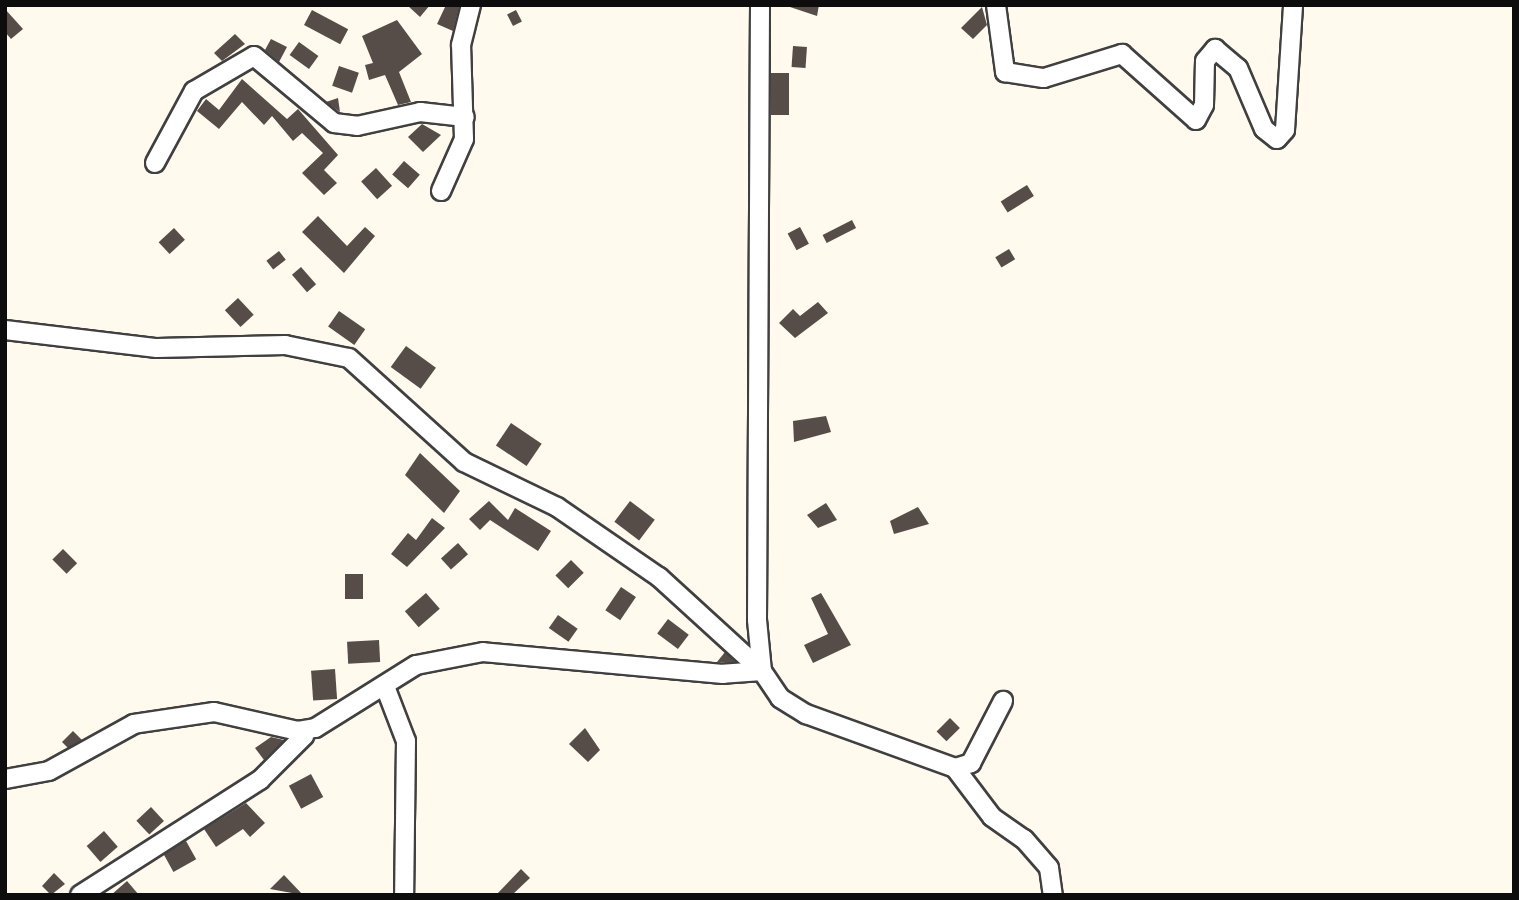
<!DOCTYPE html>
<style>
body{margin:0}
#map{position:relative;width:1519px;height:900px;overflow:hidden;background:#fffaed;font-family:Georgia,serif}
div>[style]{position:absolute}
.building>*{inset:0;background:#564d49;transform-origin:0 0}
.roads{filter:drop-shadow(2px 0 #404040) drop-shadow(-2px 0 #404040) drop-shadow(0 2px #404040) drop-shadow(0 -2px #404040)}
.minor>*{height:18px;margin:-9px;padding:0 9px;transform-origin:9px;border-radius:9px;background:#fff}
span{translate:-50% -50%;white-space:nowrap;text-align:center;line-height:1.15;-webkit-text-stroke:7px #fff;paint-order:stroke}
.frame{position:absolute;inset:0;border:7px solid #0d0d0d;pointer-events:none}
</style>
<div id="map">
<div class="building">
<div style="clip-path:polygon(407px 5px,430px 5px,420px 17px)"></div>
<div style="clip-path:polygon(446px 5px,459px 7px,453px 31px,437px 24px)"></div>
<div style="clip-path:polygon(784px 5px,819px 5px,817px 16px)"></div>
<div style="clip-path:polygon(982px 7px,987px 25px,973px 39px,961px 28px)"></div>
<div style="clip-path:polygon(5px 9px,23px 29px,11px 39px,5px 32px)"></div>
<div style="left:312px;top:10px;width:41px;height:17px;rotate:28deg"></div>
<div style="left:516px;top:10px;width:13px;height:10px;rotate:63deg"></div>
<div style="clip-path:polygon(397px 20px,422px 54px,399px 72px,411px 102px,398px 105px,385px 75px,369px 80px,365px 65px,373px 63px,362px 36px)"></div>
<div style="clip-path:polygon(235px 34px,245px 44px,222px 61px,214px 53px)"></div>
<div style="clip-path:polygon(271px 39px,287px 47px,279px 62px,265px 50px)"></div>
<div style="left:299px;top:42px;width:24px;height:16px;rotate:36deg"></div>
<div style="left:793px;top:46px;width:14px;height:21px;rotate:4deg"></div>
<div style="left:339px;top:66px;width:21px;height:21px;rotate:19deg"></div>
<div style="left:771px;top:73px;width:18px;height:42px"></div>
<div style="clip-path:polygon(242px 79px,287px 119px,298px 109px,338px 155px,324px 170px,337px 183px,324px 195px,302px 173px,323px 153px,302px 133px,293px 141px,272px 116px,264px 125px,242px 102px,219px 129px,197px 111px,206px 99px,219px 110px)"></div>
<div style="clip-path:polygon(338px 98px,340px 112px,326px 102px)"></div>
<div style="clip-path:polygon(422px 124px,441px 135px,423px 152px,408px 137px)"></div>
<div style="left:404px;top:161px;width:21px;height:18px;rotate:41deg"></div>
<div style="left:376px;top:168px;width:24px;height:20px;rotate:48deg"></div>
<div style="left:1027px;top:185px;width:13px;height:31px;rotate:58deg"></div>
<div style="clip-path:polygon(318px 216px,347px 246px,365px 227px,375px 236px,344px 273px,302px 232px)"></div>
<div style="left:852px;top:220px;width:9px;height:33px;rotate:63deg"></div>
<div style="left:800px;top:227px;width:19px;height:14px;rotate:62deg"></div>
<div style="left:174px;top:228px;width:16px;height:21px;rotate:47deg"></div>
<div style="left:1009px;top:249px;width:12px;height:16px;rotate:59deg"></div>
<div style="left:279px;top:251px;width:11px;height:16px;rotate:52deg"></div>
<div style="left:301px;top:267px;width:23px;height:12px;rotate:49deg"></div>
<div style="left:238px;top:298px;width:23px;height:18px;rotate:47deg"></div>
<div style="clip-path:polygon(818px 302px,828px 313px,795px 338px,779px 323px,793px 309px,800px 316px)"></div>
<div style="left:339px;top:311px;width:32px;height:19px;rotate:35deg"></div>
<div style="left:406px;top:346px;width:37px;height:26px;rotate:36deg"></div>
<div style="clip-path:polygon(826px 416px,831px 432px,794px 442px,793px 421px)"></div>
<div style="left:511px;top:423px;width:37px;height:27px;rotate:34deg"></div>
<div style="clip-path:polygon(420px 453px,460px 491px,444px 513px,405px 475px)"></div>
<div style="clip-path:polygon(489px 501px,508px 520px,515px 508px,551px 531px,538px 551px,490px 520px,480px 530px,469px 519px)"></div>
<div style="left:630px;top:501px;width:31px;height:26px;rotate:37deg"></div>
<div style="clip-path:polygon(826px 503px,837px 520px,818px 528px,807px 515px)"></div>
<div style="clip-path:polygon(918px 507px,929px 524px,894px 534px,890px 521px)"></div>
<div style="clip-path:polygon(432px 518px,445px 528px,407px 567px,391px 554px,408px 533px,416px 540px)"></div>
<div style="left:458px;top:543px;width:15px;height:23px;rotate:48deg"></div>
<div style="left:63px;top:549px;width:20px;height:15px;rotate:45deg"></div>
<div style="left:571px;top:560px;width:18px;height:22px;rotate:45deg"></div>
<div style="left:345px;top:574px;width:18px;height:25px"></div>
<div style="left:621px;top:587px;width:18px;height:28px;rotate:34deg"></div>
<div style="left:426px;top:593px;width:21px;height:28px;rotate:49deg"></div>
<div style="clip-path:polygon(821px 593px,851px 645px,813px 663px,804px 645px,828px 634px,811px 598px)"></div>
<div style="left:558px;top:615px;width:24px;height:16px;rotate:35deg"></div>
<div style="left:668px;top:619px;width:26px;height:18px;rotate:37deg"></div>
<div style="left:379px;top:640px;width:22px;height:32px;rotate:87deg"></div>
<div style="clip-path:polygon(725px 652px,735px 662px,717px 662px)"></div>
<div style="left:335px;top:669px;width:30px;height:24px;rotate:86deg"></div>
<div style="left:950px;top:718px;width:14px;height:19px;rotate:45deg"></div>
<div style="clip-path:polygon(585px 728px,600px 750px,588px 762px,569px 744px)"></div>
<div style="clip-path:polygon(73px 731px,82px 740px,68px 748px,62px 742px)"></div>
<div style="clip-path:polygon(271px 737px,284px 740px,264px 760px,255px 748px)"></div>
<div style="left:311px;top:774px;width:26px;height:25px;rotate:62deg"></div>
<div style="clip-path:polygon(246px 803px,265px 823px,250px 837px,243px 829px,216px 847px,204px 829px)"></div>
<div style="left:151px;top:807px;width:19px;height:20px;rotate:47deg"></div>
<div style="left:104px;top:831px;width:21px;height:23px;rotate:49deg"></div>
<div style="left:186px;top:841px;width:21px;height:26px;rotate:61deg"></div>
<div style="clip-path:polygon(521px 869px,530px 878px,512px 895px,496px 895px)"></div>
<div style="clip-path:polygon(54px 873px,65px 884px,51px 895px,42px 886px)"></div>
<div style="clip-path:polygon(284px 875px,303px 895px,270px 889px)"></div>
<div style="clip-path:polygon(127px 881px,139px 895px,111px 895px)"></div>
</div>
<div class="roads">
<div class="minor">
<div style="left:760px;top:5px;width:615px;rotate:90.28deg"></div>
<div style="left:757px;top:620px;width:51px;rotate:84.4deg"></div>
<div style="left:762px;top:671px;width:32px;rotate:56deg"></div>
<div style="left:780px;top:698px;width:31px;rotate:32deg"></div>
<div style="left:806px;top:714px;width:158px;rotate:19.9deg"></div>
<div style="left:955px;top:768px;width:61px;rotate:52.9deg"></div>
<div style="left:992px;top:817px;width:39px;rotate:35deg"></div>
<div style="left:1024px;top:839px;width:38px;rotate:49deg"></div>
<div style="left:1049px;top:868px;width:27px;rotate:82deg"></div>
<div style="left:996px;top:5px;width:68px;rotate:82.3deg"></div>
<div style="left:1005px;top:72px;width:39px;rotate:9deg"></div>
<div style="left:1044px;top:78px;width:82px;rotate:-17.1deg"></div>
<div style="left:1122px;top:54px;width:99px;rotate:41.7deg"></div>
<div style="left:1196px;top:120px;width:17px;rotate:-62deg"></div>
<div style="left:1204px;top:105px;width:44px;rotate:-88.7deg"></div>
<div style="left:1205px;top:61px;width:16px;rotate:-50deg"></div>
<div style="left:1215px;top:49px;width:30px;rotate:40deg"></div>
<div style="left:1238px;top:68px;width:66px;rotate:66.9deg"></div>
<div style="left:1264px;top:129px;width:16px;rotate:38deg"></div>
<div style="left:1277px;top:139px;width:12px;rotate:-48deg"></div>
<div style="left:1285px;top:130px;width:125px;rotate:-86.3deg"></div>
<div style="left:155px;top:163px;width:82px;rotate:-61.6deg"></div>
<div style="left:194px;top:91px;width:69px;rotate:-30.3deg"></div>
<div style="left:254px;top:56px;width:104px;rotate:39.9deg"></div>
<div style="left:334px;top:123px;width:23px;rotate:7deg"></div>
<div style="left:357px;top:126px;width:65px;rotate:-12.5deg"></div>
<div style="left:420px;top:112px;width:45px;rotate:6.3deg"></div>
<div style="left:441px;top:191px;width:57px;rotate:-66.1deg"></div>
<div style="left:464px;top:139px;width:94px;rotate:-91.8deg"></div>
<div style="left:461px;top:45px;width:41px;rotate:-76deg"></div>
<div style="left:5px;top:330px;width:153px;rotate:6.8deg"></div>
<div style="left:157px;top:348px;width:128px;rotate:-1.3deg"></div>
<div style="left:285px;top:345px;width:65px;rotate:11.5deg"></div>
<div style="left:349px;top:358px;width:155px;rotate:42.1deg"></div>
<div style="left:464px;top:462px;width:103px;rotate:25.8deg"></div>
<div style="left:557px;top:507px;width:124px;rotate:34.5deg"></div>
<div style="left:659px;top:577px;width:139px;rotate:42.4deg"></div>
<div style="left:762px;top:671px;width:39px;rotate:176deg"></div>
<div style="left:723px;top:674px;width:241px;rotate:-174.8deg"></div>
<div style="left:483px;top:652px;width:68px;rotate:169deg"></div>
<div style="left:416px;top:665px;width:119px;rotate:148deg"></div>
<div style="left:315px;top:728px;width:17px;rotate:170deg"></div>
<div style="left:298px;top:731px;width:86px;rotate:-167.3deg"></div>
<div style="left:214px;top:712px;width:81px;rotate:171.5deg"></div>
<div style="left:134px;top:724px;width:97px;rotate:151.1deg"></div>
<div style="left:49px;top:771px;width:45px;rotate:169.7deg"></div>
<div style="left:386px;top:689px;width:56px;rotate:69deg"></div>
<div style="left:406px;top:741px;width:154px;rotate:90.7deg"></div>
<div style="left:955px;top:768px;width:17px;rotate:-17deg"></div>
<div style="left:971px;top:763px;width:70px;rotate:-62.7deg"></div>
<div style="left:80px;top:895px;width:214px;rotate:-32.6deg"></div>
<div style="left:260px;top:780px;width:62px;rotate:-45deg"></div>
<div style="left:304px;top:736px;width:8px;rotate:-140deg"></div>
</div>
</div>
<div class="frame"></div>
</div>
